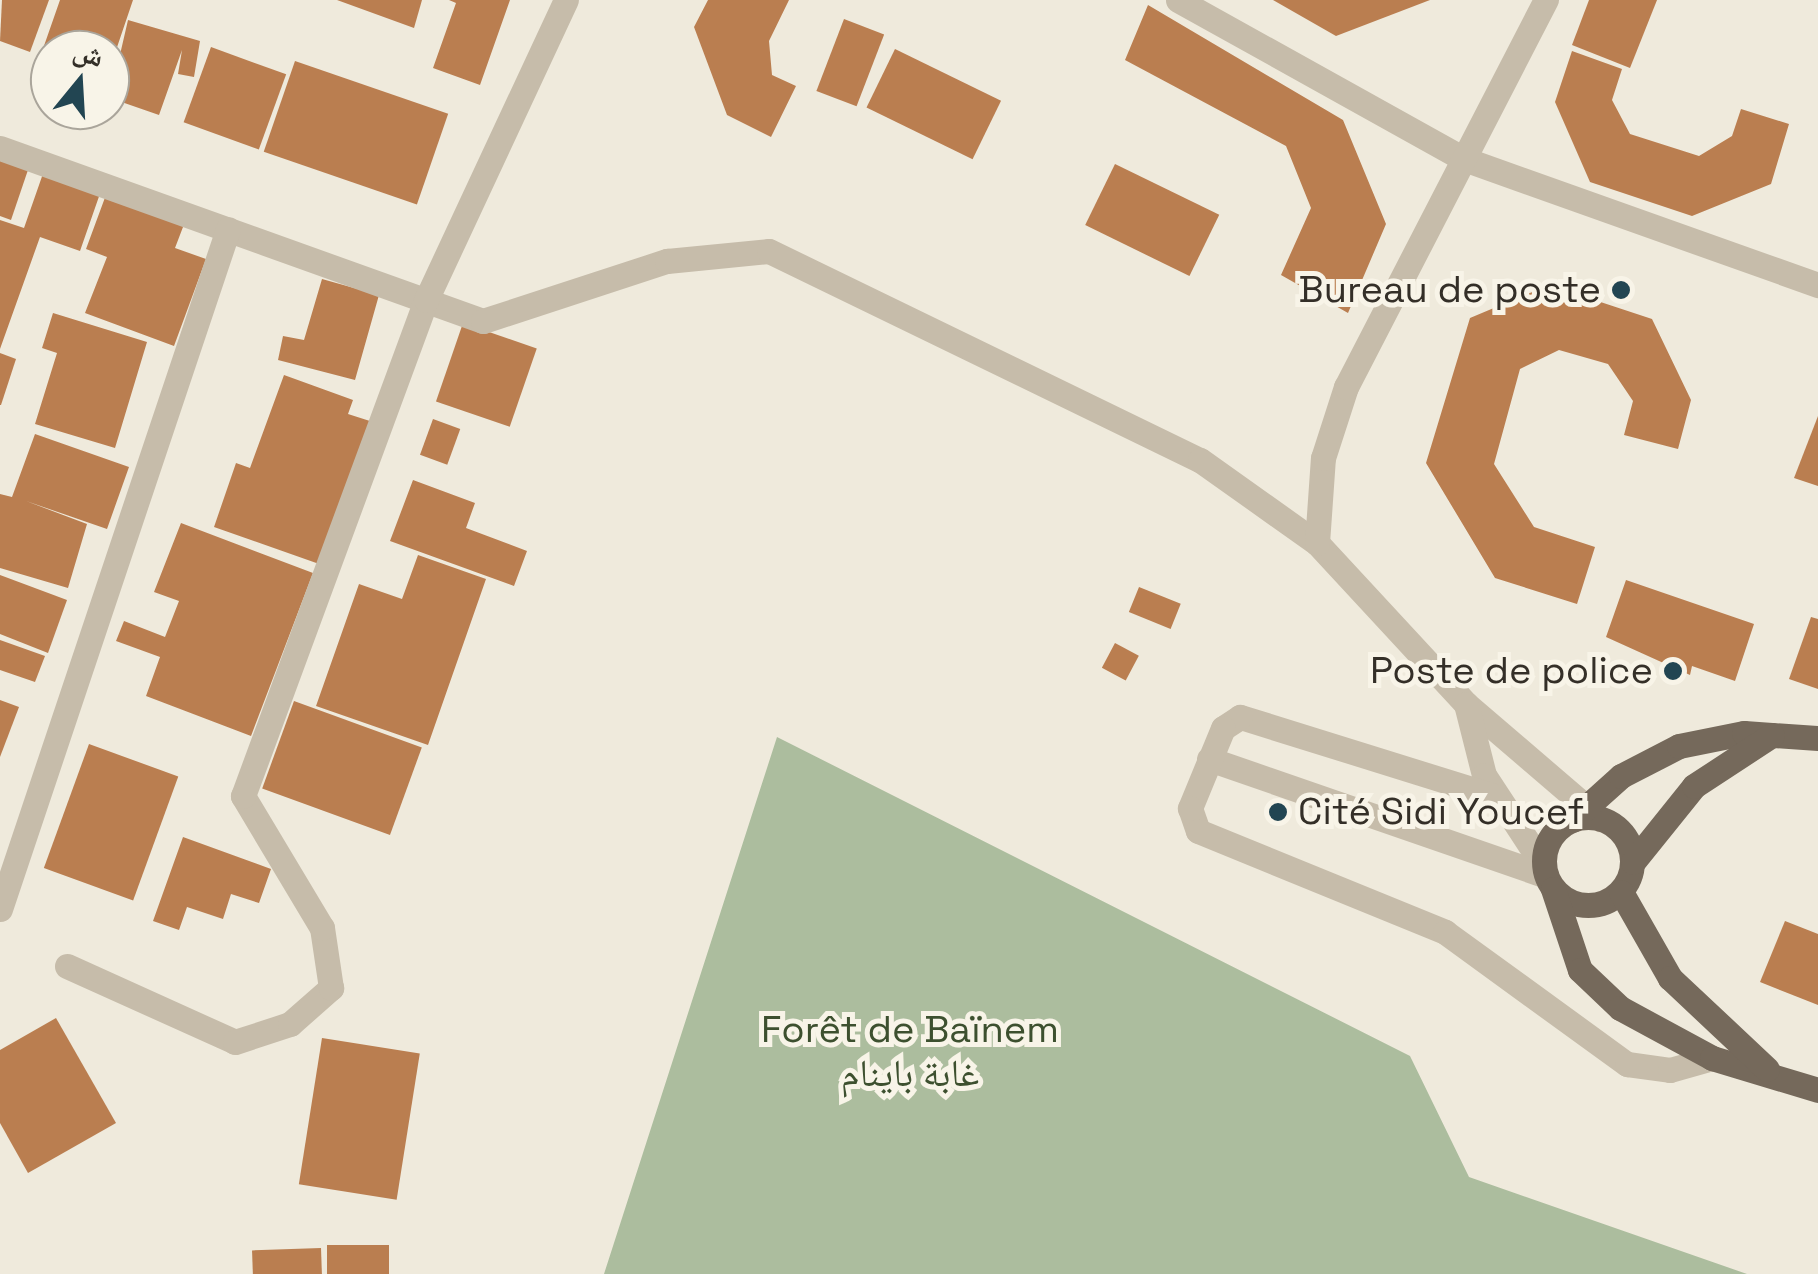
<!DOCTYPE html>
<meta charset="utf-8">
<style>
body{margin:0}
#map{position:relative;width:1818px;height:1274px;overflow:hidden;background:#efeadc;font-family:"Space Grotesk","Noto Naskh Arabic",sans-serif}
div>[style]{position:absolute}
.green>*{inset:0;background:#acbd9e}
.building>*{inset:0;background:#ba7e50;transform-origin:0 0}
.minor>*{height:25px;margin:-12.5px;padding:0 12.5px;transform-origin:12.5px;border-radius:12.5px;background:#c6bcaa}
.major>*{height:25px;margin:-12.5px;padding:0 12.5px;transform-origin:12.5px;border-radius:12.5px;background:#75695b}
.major>.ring{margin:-12.5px;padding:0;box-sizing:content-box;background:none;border:25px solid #75695b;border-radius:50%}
.dots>*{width:28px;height:28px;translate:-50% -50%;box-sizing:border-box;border:5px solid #f8f4e8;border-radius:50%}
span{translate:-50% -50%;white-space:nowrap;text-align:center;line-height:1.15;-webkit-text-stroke:10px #f8f4e8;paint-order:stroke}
.poi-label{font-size:38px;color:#342f28}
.right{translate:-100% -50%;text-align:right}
.left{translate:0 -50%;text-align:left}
.park-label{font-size:38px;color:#3d502f}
.north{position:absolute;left:30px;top:30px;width:100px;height:100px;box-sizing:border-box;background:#f8f4e8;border:2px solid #aaa59b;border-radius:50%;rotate:18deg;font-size:28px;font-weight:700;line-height:40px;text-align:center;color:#342f28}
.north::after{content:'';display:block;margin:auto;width:35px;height:45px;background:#224552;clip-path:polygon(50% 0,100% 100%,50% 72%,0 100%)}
</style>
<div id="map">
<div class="green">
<div style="clip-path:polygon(777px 737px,1410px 1056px,1469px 1177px,1747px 1274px,604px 1274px)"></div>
</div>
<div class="building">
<div style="clip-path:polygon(2px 0,49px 0,30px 52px,0 41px)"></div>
<div style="clip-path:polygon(60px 0,133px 0,111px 65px,110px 50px,50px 50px,50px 67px,38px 63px)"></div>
<div style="clip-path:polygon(337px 0,422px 0,414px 28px)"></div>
<div style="clip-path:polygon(449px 0,510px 0,480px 85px,433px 68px,456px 3px)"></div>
<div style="clip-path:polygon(708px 0,789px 0,769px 41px,772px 75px,796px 86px,771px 137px,727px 115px,694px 27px)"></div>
<div style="clip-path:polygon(1273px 0,1430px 0,1336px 36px)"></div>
<div style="clip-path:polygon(1589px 0,1657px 0,1630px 68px,1572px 45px)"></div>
<div style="clip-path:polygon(1148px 5px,1343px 120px,1386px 224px,1348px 313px,1281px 275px,1311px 208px,1286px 146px,1125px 60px)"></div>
<div style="left:844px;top:19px;width:43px;height:77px;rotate:21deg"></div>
<div style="clip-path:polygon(128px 20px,200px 41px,194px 77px,178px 74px,182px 50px,159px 115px,110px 98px)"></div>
<div style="left:211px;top:47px;width:80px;height:80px;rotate:20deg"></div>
<div style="left:895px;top:49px;width:118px;height:65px;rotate:26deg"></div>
<div style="clip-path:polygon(1572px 51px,1622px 69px,1612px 100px,1630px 134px,1699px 156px,1732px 136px,1741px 109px,1789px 124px,1771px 184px,1692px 216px,1590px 182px,1555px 102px)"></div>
<div style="left:295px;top:61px;width:162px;height:96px;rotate:19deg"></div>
<div style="clip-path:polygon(0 154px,30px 164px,11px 220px,0 216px)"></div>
<div style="left:1115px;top:164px;width:116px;height:68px;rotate:26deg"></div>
<div style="clip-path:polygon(46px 165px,103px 185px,80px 251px,40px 237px,0 349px,0 220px,24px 228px)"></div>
<div style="clip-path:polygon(110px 184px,191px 206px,175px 248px,206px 259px,174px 346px,85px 313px,107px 257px,86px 249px)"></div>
<div style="clip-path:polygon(322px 279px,379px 295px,355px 380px,278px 360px,283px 336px,304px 340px)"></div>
<div style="clip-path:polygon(1549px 285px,1652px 319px,1691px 400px,1678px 449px,1624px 435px,1633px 401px,1608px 364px,1559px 350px,1520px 369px,1494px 464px,1534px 527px,1595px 547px,1577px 604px,1495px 578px,1426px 463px,1470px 318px)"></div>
<div style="clip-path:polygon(53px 313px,147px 342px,115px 448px,35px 424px,57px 353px,42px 348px)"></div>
<div style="left:463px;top:323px;width:78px;height:83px;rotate:19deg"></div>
<div style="clip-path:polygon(0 353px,16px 359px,1px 405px,0 405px)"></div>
<div style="clip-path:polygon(284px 375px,353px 400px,348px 414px,373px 422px,322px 565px,214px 527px,236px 463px,250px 468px)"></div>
<div style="clip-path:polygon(1818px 416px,1818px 486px,1794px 478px)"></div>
<div style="left:433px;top:419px;width:29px;height:38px;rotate:20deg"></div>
<div style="clip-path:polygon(35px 434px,129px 467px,107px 529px,26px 501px,87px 524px,68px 588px,0 568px,0 494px,12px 497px)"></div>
<div style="clip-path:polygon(413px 480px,475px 503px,466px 528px,527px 551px,514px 586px,390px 541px)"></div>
<div style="clip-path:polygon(181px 523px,313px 573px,251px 736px,146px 696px,160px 657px,116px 641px,124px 621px,165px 637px,179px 601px,154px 592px)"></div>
<div style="clip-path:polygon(418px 555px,486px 579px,428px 745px,316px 706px,359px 584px,402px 599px)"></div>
<div style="clip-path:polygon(0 575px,67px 600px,48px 653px,0 634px)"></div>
<div style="clip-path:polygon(1626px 580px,1754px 624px,1735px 681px,1692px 666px,1690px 675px,1606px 637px)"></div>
<div style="left:1139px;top:587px;width:45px;height:27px;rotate:22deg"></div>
<div style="clip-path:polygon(1811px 617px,1818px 619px,1818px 689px,1789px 679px)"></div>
<div style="clip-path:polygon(0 640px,45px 656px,35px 682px,0 670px)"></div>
<div style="left:1115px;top:643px;width:27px;height:28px;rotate:28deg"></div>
<div style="clip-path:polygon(0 700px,19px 707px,0 757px)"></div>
<div style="left:294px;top:701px;width:136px;height:93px;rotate:20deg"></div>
<div style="left:89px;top:744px;width:95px;height:132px;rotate:20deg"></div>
<div style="clip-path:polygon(183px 837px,271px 869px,259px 903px,231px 894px,223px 919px,187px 907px,179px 930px,153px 921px)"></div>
<div style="clip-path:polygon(1785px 921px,1818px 934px,1818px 1005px,1760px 982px)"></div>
<div style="clip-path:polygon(56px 1018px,116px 1123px,28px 1173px,0 1123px,0 1050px)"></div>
<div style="left:322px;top:1038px;width:99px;height:148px;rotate:9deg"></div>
<div style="left:389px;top:1245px;width:29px;height:62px;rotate:90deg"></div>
<div style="left:321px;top:1248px;width:26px;height:69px;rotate:88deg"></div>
</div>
<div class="minor">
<div style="left:1178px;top:0;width:327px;rotate:29.1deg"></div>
<div style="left:1464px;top:159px;width:376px;rotate:19.6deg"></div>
<div style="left:0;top:148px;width:513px;rotate:19.71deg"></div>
<div style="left:483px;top:321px;width:194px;rotate:-18.1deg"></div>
<div style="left:667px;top:261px;width:102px;rotate:-5.6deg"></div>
<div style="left:769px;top:251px;width:479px;rotate:25.9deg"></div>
<div style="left:1200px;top:460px;width:143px;rotate:35.4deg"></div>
<div style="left:1317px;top:543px;width:219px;rotate:47.2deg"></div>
<div style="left:1466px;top:704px;width:177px;rotate:40.6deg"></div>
<div style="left:1317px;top:543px;width:85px;rotate:-86deg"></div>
<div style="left:1323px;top:458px;width:75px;rotate:-72.1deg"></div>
<div style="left:1346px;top:387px;width:436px;rotate:-62.7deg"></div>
<div style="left:1466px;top:704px;width:73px;rotate:75.8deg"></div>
<div style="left:1484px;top:775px;width:108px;rotate:56.8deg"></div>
<div style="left:1209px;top:759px;width:357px;rotate:19.1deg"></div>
<div style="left:1494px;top:796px;width:266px;rotate:-162.7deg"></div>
<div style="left:1240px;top:717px;width:20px;rotate:147deg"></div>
<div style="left:1223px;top:728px;width:87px;rotate:112.4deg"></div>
<div style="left:1190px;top:808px;width:24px;rotate:71deg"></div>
<div style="left:1198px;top:831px;width:267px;rotate:22.2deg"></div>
<div style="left:1445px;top:932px;width:225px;rotate:36deg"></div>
<div style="left:1627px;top:1064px;width:43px;rotate:7.9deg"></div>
<div style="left:1670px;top:1070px;width:44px;rotate:-15.9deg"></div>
<div style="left:0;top:909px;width:717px;rotate:-71.46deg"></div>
<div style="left:67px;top:966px;width:184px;rotate:24.3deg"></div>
<div style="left:235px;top:1042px;width:58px;rotate:-18.1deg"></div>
<div style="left:290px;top:1024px;width:55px;rotate:-41.3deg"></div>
<div style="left:331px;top:988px;width:61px;rotate:-98.5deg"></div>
<div style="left:322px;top:928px;width:154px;rotate:-120.9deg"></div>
<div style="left:243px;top:796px;width:529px;rotate:-69.75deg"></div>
<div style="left:426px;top:300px;width:331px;rotate:-65deg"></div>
</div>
<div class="major">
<div class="ring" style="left:1544px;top:817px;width:63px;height:63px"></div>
<div style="left:1572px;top:820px;width:66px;rotate:-41.9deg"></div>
<div style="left:1621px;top:776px;width:65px;rotate:-27.3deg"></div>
<div style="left:1679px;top:746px;width:66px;rotate:-11.3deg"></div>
<div style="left:1744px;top:733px;width:74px;rotate:3.9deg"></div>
<div style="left:1633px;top:862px;width:97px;rotate:-51.2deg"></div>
<div style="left:1694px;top:786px;width:93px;rotate:-33.2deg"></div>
<div style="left:1553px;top:889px;width:85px;rotate:71.6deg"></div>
<div style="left:1580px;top:970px;width:55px;rotate:43.5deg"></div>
<div style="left:1620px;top:1008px;width:105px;rotate:28.5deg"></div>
<div style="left:1712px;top:1058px;width:111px;rotate:16.8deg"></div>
<div style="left:1621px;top:892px;width:99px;rotate:60.3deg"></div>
<div style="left:1670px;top:978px;width:133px;rotate:43.2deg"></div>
</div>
<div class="dots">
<div style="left:1621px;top:290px;background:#224552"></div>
<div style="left:1673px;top:671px;background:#224552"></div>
<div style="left:1278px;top:812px;background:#224552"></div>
</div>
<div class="poi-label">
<span class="right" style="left:1601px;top:290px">Bureau de poste</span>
<span class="right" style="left:1653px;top:671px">Poste de police</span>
<span class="left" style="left:1298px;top:812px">Cité Sidi Youcef</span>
</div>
<div class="park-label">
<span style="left:910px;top:1052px">Forêt de Baïnem<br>غابة باينام</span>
</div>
<div class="north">ش</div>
</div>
